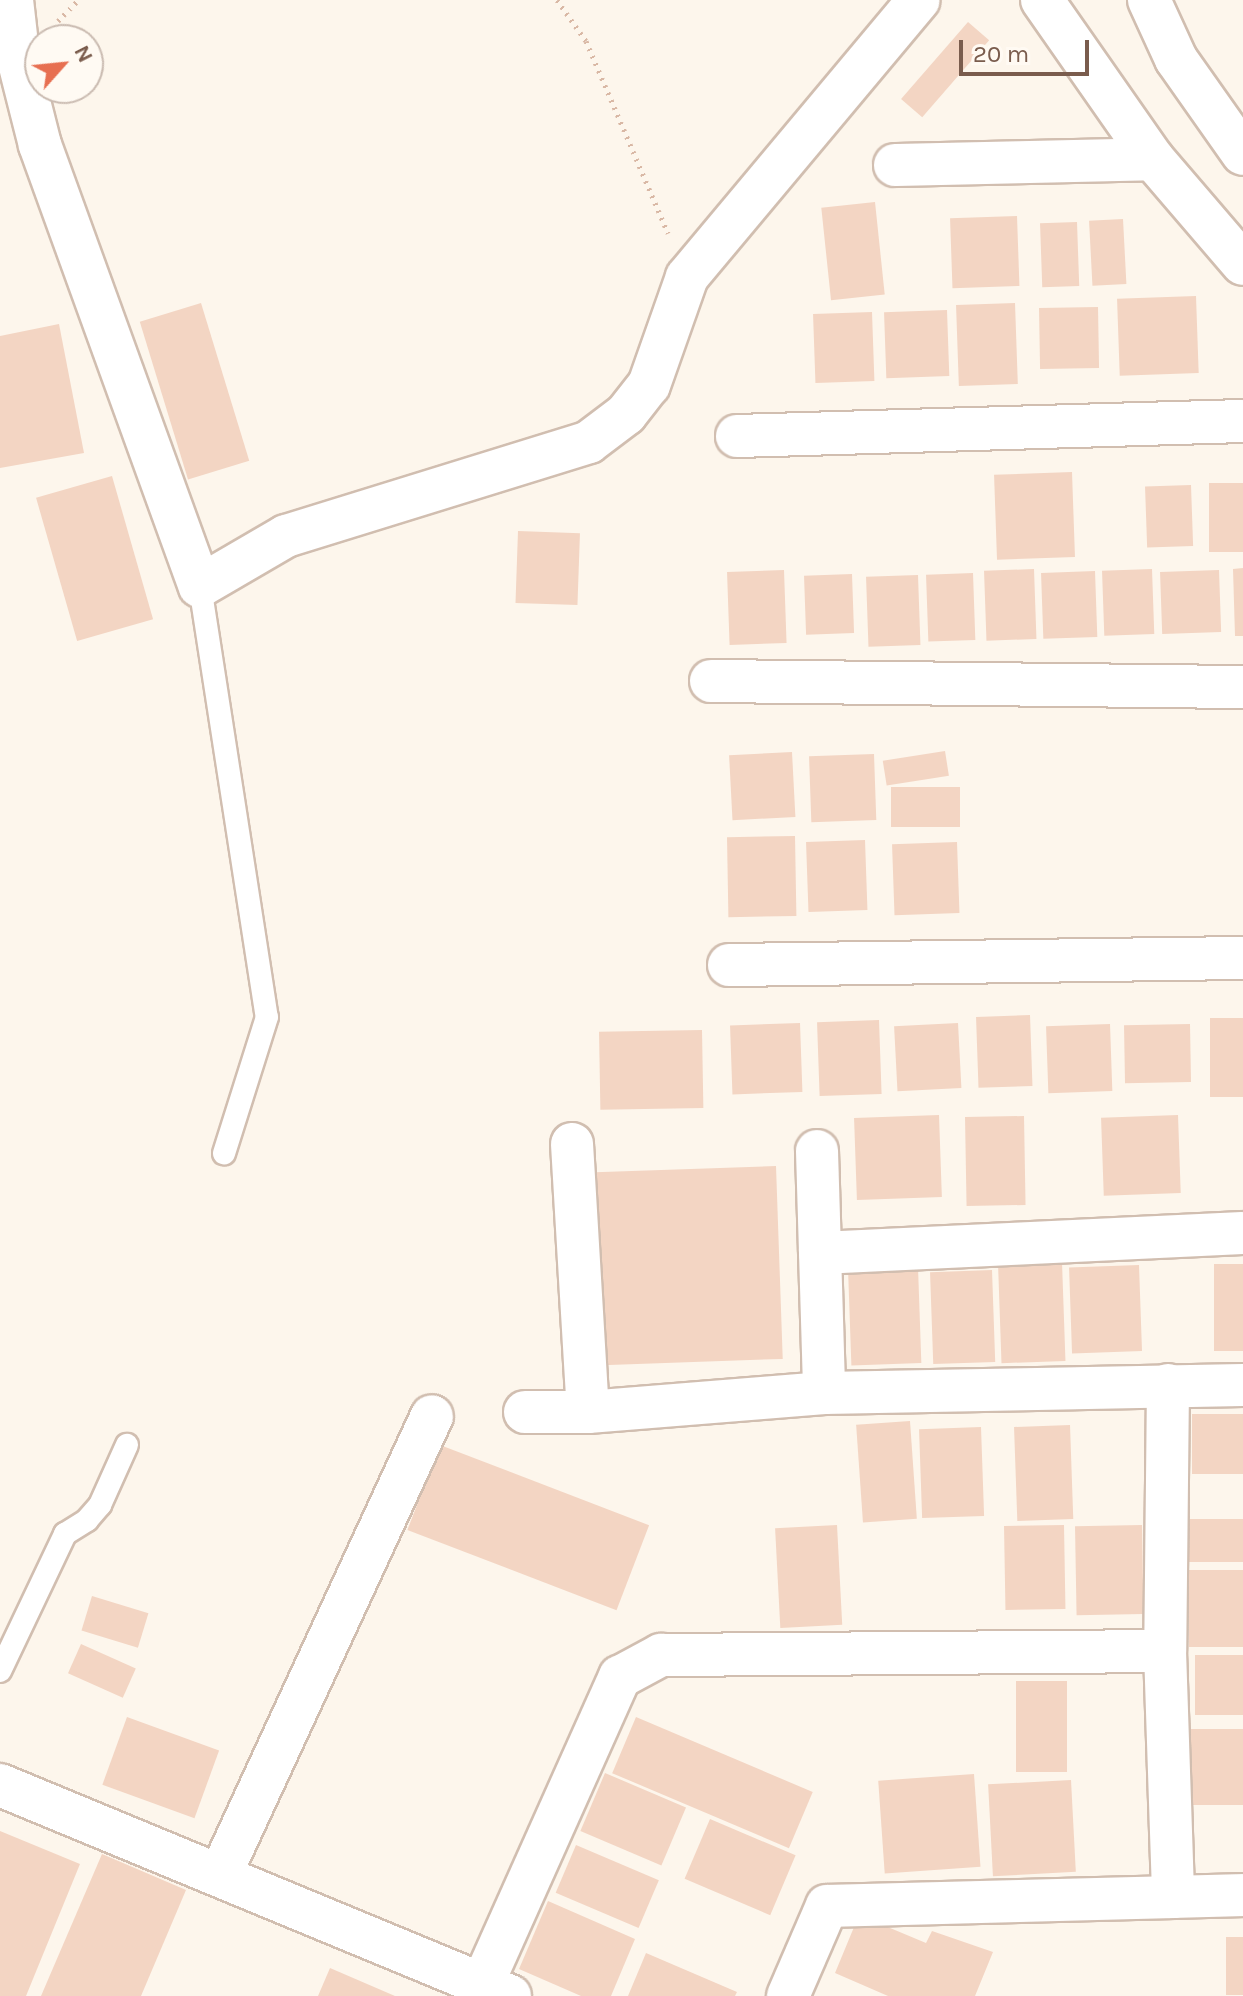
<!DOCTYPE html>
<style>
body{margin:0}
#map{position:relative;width:1243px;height:1996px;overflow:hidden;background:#fdf6ec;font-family:Karla,sans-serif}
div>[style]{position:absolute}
.building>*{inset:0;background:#f3d5c3;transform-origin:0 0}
.path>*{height:5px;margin-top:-2.5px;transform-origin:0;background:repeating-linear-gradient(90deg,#d9b8a5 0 2px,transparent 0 8px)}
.roads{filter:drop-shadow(2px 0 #d1beb0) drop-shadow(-2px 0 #d1beb0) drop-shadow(0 2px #d1beb0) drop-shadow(0 -2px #d1beb0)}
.lane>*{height:22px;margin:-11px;padding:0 11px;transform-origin:11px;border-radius:11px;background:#fff}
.street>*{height:42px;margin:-21px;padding:0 21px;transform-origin:21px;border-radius:21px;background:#fff}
span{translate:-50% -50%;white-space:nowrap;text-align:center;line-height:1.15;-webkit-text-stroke:6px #fffaf3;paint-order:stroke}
.north{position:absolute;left:24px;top:24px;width:80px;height:80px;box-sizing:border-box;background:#fffaf3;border:2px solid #cabbb1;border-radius:50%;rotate:63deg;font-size:22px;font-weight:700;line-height:32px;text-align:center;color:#7a5c4d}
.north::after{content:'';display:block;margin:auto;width:28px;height:36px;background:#e76f51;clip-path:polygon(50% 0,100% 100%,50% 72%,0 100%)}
.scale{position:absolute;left:959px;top:40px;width:130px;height:36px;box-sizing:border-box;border:4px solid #7a5c4d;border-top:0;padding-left:10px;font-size:24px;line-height:28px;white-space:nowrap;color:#7a5c4d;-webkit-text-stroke:6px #fffaf3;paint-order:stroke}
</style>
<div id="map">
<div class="building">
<div style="left:968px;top:22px;width:28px;height:102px;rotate:41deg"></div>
<div style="left:875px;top:202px;width:93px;height:54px;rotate:84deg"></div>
<div style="left:1017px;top:216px;width:70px;height:67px;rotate:88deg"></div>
<div style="left:1123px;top:219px;width:65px;height:34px;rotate:87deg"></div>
<div style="left:1077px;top:222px;width:64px;height:37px;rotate:88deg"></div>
<div style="left:1196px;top:296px;width:77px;height:79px;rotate:88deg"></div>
<div style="left:201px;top:303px;width:165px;height:64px;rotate:73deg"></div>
<div style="left:1015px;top:303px;width:81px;height:59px;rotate:88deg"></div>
<div style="left:1098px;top:307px;width:61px;height:59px;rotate:89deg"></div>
<div style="left:947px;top:310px;width:66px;height:63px;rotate:88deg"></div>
<div style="left:872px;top:312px;width:69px;height:59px;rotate:88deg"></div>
<div style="clip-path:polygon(59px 324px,84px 453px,0 468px,0 336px)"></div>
<div style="left:1072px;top:472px;width:85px;height:78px;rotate:88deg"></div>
<div style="left:112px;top:476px;width:149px;height:79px;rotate:74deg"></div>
<div style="left:1243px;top:483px;width:69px;height:34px;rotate:90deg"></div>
<div style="left:1191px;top:485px;width:61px;height:46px;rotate:88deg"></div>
<div style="left:518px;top:531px;width:62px;height:72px;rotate:2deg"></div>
<div style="clip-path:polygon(1243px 568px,1243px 636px,1235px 636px,1233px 569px)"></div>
<div style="left:1034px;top:569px;width:70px;height:50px;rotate:88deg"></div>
<div style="left:1152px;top:569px;width:65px;height:50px;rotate:88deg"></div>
<div style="left:784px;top:570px;width:73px;height:57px;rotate:88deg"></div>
<div style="left:1219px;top:570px;width:62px;height:59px;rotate:88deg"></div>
<div style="left:1095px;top:571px;width:66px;height:54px;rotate:88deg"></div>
<div style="left:973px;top:573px;width:67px;height:47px;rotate:88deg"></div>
<div style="left:852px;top:574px;width:59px;height:48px;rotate:88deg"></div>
<div style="left:918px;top:575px;width:70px;height:52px;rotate:88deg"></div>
<div style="left:945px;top:751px;width:25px;height:63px;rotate:81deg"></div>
<div style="left:792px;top:752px;width:65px;height:63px;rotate:87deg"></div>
<div style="left:874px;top:754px;width:66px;height:65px;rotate:88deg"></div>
<div style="left:960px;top:787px;width:40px;height:69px;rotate:90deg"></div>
<div style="left:795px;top:836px;width:80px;height:68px;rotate:89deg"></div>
<div style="left:865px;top:840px;width:70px;height:59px;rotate:88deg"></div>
<div style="left:957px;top:842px;width:71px;height:65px;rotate:88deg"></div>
<div style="left:1030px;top:1015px;width:71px;height:54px;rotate:88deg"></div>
<div style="left:1243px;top:1018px;width:79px;height:33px;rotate:90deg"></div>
<div style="left:879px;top:1020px;width:74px;height:62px;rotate:88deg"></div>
<div style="left:800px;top:1023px;width:69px;height:70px;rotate:88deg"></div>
<div style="left:958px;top:1023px;width:65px;height:64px;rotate:87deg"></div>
<div style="left:1110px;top:1024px;width:67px;height:64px;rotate:88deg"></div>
<div style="left:1190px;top:1024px;width:58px;height:66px;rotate:89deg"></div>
<div style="left:702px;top:1030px;width:78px;height:103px;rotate:89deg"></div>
<div style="left:939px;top:1115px;width:82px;height:85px;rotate:88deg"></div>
<div style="left:1178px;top:1115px;width:78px;height:77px;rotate:88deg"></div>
<div style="left:1024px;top:1116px;width:89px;height:59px;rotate:89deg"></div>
<div style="left:776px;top:1166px;width:193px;height:181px;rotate:88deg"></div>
<div style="left:1062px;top:1262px;width:99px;height:64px;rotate:88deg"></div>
<div style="left:1214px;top:1264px;width:29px;height:87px"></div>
<div style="left:1139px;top:1265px;width:86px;height:70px;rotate:88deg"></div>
<div style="left:918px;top:1267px;width:96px;height:70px;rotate:88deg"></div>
<div style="left:992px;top:1270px;width:92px;height:62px;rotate:88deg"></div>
<div style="left:1243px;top:1414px;width:60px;height:51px;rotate:90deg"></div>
<div style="left:910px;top:1421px;width:98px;height:54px;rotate:86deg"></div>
<div style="left:1070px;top:1425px;width:94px;height:56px;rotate:88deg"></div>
<div style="left:981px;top:1427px;width:89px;height:62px;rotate:88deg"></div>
<div style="left:440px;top:1445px;width:224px;height:91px;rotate:21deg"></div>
<div style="left:1243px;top:1519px;width:43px;height:60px;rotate:90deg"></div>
<div style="left:837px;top:1525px;width:100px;height:62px;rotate:87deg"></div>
<div style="left:1064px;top:1525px;width:84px;height:60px;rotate:89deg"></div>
<div style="left:1142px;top:1525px;width:89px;height:67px;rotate:89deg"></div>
<div style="left:1243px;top:1570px;width:77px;height:54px;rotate:90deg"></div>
<div style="left:92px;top:1596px;width:59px;height:36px;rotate:17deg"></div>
<div style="left:81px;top:1644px;width:60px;height:32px;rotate:24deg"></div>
<div style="left:1243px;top:1655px;width:60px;height:48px;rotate:90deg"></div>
<div style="left:1016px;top:1681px;width:51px;height:91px"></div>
<div style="left:127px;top:1717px;width:98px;height:72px;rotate:20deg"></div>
<div style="left:636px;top:1717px;width:192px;height:61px;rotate:23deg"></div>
<div style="left:1243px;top:1729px;width:76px;height:57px;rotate:90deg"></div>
<div style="left:605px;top:1773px;width:88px;height:63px;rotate:23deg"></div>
<div style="left:974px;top:1774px;width:93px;height:96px;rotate:86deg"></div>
<div style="left:1071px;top:1780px;width:92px;height:83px;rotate:87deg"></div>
<div style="left:710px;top:1819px;width:93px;height:65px;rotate:23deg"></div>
<div style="clip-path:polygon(0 1831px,80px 1864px,26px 1996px,0 1996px)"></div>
<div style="left:576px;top:1845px;width:90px;height:52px;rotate:23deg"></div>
<div style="clip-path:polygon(102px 1854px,186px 1890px,141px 1996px,41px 1996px)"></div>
<div style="clip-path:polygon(548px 1901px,635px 1939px,611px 1996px,581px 1996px,519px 1969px)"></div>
<div style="clip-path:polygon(859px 1915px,926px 1943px,932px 1931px,993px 1952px,975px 1996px,888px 1996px,835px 1973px)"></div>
<div style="left:1243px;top:1937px;width:58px;height:17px;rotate:90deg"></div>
<div style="clip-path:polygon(646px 1953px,737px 1992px,735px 1996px,628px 1996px)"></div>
<div style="clip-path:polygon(330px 1968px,395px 1996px,318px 1996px)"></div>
</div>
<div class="path">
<div style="left:557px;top:0;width:50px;rotate:54.7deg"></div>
<div style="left:586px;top:41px;width:209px;rotate:66.9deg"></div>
<div style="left:58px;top:21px;width:29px;rotate:-46deg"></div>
</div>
<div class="roads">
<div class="lane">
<div style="left:200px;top:586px;width:436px;rotate:81.2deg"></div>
<div style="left:267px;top:1017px;width:143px;rotate:107.5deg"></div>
<div style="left:0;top:1671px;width:152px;rotate:-64.6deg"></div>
<div style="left:65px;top:1534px;width:26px;rotate:-32deg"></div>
<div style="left:87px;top:1520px;width:20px;rotate:-49deg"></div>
<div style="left:100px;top:1505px;width:66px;rotate:-65.8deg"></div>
</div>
<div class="street">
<div style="left:12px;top:0;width:62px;rotate:83.6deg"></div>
<div style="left:19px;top:62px;width:86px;rotate:75.8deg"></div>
<div style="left:40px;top:145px;width:469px;rotate:70.1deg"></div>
<div style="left:200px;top:586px;width:99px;rotate:-30.2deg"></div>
<div style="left:286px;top:536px;width:317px;rotate:-17.2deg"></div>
<div style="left:589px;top:442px;width:46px;rotate:-37.1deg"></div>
<div style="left:626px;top:414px;width:37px;rotate:-52deg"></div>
<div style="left:649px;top:385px;width:114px;rotate:-70.6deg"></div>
<div style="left:687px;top:277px;width:361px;rotate:-50.1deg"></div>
<div style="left:1042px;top:0;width:194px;rotate:55.1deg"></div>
<div style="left:1153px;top:159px;width:138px;rotate:49.4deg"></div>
<div style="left:1149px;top:0;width:65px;rotate:65.4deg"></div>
<div style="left:1176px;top:59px;width:116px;rotate:54.8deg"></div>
<div style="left:895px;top:165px;width:258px;rotate:-1.3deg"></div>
<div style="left:737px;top:436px;width:506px;rotate:-1.7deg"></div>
<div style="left:711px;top:681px;width:532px;rotate:0.65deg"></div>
<div style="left:729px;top:965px;width:514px;rotate:-0.78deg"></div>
<div style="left:572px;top:1144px;width:268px;rotate:86.6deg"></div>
<div style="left:817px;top:1151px;width:242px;rotate:88.3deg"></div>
<div style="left:820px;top:1253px;width:423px;rotate:-2.7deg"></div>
<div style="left:1168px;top:1385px;width:266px;rotate:90.6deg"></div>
<div style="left:1165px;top:1651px;width:246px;rotate:88.1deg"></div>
<div style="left:1173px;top:1897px;width:70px;rotate:-1.6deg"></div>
<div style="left:525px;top:1412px;width:63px"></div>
<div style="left:588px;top:1412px;width:237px;rotate:-4.6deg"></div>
<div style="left:824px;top:1393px;width:419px;rotate:-1.1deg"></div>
<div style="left:0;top:1785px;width:552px;rotate:22.48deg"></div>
<div style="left:221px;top:1873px;width:503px;rotate:-65.22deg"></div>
<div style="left:482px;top:1985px;width:338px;rotate:-65.9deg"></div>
<div style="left:620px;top:1677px;width:47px;rotate:-28.2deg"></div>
<div style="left:661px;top:1655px;width:504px;rotate:-0.45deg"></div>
<div style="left:788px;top:1996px;width:98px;rotate:-66.6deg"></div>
<div style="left:827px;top:1906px;width:346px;rotate:-1.5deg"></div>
</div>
</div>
<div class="north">N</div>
<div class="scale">20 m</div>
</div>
